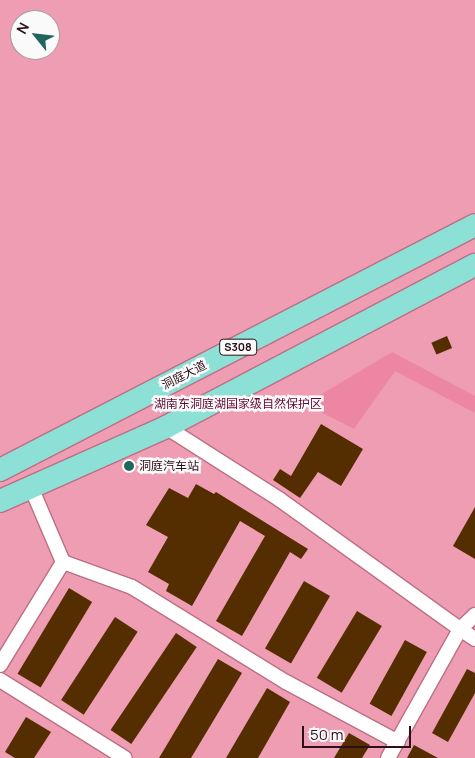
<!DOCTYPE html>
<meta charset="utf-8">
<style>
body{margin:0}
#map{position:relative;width:475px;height:758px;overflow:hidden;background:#fcc9d5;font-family:Manrope,"Noto Sans SC",sans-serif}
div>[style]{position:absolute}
.green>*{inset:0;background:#ee9db2}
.forest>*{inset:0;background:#ed86a3}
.building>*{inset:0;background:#542e01;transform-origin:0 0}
.roads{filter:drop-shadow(1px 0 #bc6f84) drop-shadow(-1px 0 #bc6f84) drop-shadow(0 1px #bc6f84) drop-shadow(0 -1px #bc6f84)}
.minor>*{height:14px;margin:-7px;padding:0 7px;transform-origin:7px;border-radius:7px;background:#fff}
.primary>*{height:22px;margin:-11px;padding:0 11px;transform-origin:11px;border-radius:11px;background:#8ce0d6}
.dots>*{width:14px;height:14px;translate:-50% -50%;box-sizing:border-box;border:2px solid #fafafa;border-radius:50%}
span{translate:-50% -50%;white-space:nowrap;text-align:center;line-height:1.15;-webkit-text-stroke:5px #fafafa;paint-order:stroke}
.shield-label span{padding:1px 4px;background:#fafafa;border:1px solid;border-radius:4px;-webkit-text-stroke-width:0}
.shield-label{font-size:11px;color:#2c0f18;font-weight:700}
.street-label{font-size:12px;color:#2c0f18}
.park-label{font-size:12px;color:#660831}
.poi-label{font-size:12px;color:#2c0f18}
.left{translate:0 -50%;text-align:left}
.north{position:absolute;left:10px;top:10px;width:50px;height:50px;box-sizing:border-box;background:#fafafa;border:1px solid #a89ca0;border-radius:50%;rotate:299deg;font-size:14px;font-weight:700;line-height:20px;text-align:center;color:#2c0f18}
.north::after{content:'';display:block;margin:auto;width:18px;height:22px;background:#1f675e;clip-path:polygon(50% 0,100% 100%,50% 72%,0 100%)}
.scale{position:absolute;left:302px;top:726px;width:109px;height:22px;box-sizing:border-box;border:2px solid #2c0f18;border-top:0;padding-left:6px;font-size:15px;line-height:18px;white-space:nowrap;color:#2c0f18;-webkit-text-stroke:4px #fafafa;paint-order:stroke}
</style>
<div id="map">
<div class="green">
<div style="clip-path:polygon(evenodd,0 0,475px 0,475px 758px,0 758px,0 0,20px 20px,50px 20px,50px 50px,20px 50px,20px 20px)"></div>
</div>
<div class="forest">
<div style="clip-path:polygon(392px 352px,475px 396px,475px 413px,395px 371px,354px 429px,305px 404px)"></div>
</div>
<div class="building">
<div style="left:447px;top:336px;width:13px;height:17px;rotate:67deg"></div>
<div style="clip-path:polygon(321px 424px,363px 449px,341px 486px,318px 472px,300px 498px,273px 480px,280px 469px,291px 476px)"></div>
<div style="clip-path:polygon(196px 484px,214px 494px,216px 492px,308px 549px,301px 559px,290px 552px,242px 636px,216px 621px,265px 536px,240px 521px,192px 606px,166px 591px,169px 584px,148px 572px,168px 537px,146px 525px,169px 488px,188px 498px)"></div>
<div style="clip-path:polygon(475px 507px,475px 559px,453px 546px)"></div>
<div style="left:304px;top:581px;width:30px;height:78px;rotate:30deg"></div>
<div style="left:69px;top:588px;width:27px;height:100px;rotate:31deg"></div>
<div style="left:357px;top:611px;width:29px;height:78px;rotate:31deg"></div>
<div style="left:115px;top:617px;width:27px;height:99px;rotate:33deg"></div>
<div style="left:176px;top:633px;width:25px;height:117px;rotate:34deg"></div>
<div style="left:405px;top:640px;width:25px;height:73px;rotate:29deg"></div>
<div style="clip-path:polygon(218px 659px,242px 673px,191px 758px,159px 758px)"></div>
<div style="clip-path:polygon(467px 669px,475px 673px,475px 693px,448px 742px,432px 733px)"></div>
<div style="clip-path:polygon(267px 688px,290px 702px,258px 758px,226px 758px)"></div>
<div style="clip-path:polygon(26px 717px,51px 732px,34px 758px,15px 758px,5px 752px)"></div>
<div style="clip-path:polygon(349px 733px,370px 745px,362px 758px,334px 758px)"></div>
<div style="clip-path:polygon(414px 745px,438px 758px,407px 758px)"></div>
</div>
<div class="roads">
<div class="minor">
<div style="left:166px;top:427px;width:134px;rotate:32.5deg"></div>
<div style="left:279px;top:499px;width:223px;rotate:35.7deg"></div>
<div style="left:460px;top:629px;width:21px;rotate:-43deg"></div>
<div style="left:63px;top:562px;width:73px;rotate:19.9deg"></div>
<div style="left:132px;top:587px;width:181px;rotate:31.7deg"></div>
<div style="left:286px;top:682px;width:127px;rotate:28.2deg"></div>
<div style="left:0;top:665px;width:121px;rotate:-58.5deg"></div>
<div style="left:63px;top:562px;width:84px;rotate:-113.2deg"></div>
<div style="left:0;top:680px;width:147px;rotate:32deg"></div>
<div style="left:388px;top:758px;width:148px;rotate:-60.8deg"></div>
<div style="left:460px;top:629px;width:18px;rotate:34deg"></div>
</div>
<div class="primary">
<div style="left:0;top:470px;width:534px;rotate:-27.28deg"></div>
<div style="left:0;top:501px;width:182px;rotate:-24deg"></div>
<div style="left:166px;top:427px;width:349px;rotate:-27.7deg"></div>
</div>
</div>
<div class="dots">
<div style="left:129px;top:466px;background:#1f675e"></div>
</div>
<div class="shield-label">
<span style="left:238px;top:347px">S308</span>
</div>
<div class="street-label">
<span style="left:184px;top:375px;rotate:-27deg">洞庭大道</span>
</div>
<div class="park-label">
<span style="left:238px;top:404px">湖南东洞庭湖国家级自然保护区</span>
</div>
<div class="poi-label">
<span class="left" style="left:139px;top:466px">洞庭汽车站</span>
</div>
<div class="north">N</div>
<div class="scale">50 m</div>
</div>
